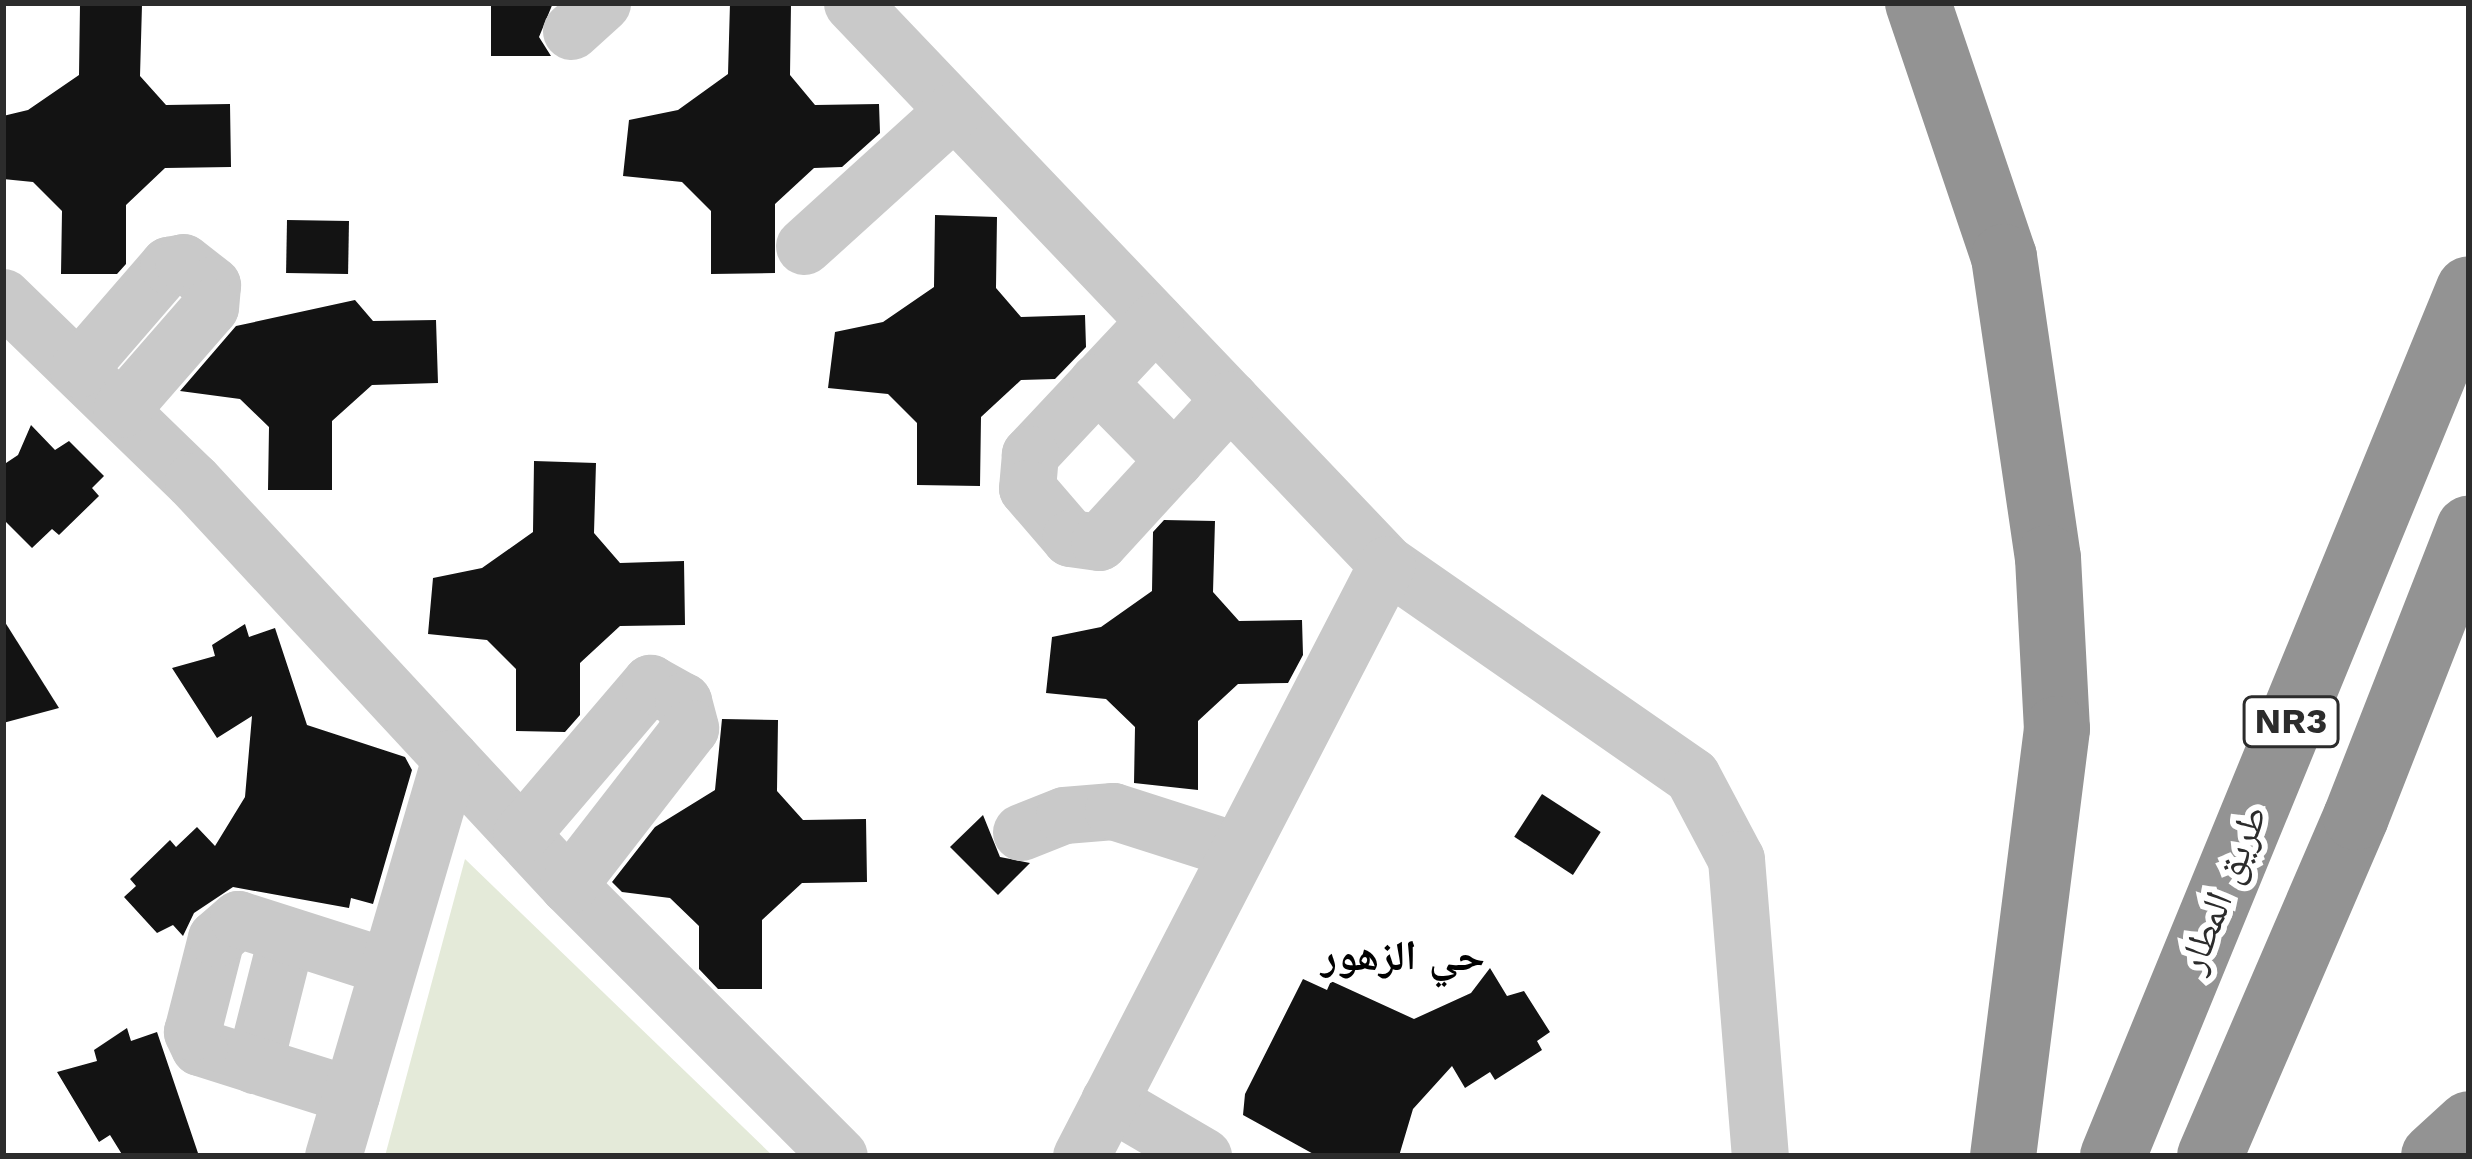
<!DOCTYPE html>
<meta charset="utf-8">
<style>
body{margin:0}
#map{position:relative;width:2472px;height:1159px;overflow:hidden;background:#fff;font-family:"Work Sans","Noto Naskh Arabic",sans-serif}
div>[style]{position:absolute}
.green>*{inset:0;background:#e4ead9}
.building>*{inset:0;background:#131313;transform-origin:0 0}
.minor>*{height:57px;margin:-28.5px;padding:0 28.5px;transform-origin:28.5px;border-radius:28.5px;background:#c9c9c9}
.highway>*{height:66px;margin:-33px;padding:0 33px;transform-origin:33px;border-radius:33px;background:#939393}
span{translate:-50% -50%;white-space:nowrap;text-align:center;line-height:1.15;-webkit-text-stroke:12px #fff;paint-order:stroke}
.shield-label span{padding:3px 9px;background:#fff;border:3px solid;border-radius:9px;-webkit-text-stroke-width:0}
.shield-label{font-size:36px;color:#2c2c2c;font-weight:700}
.street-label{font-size:39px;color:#2c2c2c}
.neighbourhood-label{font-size:42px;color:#000;font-weight:700}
.frame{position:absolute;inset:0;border:6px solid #2c2c2c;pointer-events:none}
</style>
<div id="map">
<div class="green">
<div style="clip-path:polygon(465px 859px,773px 1156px,385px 1156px)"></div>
</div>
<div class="building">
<div style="clip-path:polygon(491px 3px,553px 3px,539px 37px,551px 56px,491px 56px)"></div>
<div style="clip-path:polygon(730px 3px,791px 4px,790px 75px,815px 105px,879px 104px,880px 133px,842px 167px,814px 168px,775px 204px,775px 273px,711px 274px,711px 211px,682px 182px,623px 176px,629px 120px,678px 110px,728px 74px)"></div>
<div style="clip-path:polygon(80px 4px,142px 5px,140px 76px,166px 105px,230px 104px,231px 167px,165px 168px,126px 205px,126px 264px,117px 274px,61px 274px,62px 211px,33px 182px,3px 179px,3px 116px,28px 110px,79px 75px)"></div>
<div style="clip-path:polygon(935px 215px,997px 217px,996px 288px,1021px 317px,1085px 315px,1086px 347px,1055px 379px,1021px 380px,981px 417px,980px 486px,917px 485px,917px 423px,888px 394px,828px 388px,835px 332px,883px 322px,934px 287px)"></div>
<div style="left:287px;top:220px;width:62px;height:53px;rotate:1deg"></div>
<div style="clip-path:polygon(355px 300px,373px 321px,436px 320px,438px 383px,372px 385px,332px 421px,332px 490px,268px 490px,269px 427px,240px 399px,180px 391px,236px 326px)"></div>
<div style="clip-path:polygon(31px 425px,55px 450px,69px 441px,104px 476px,92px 488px,99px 496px,59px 535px,52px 529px,32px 548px,3px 519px,3px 465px,18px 455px)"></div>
<div style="clip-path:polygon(534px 461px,596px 463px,594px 533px,620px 563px,684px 561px,685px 625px,620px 626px,580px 663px,580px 715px,565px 732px,516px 731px,516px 669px,487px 640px,428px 634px,433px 578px,482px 568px,533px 532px)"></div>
<div style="clip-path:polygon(1164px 520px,1215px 521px,1213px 592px,1239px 621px,1302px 620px,1303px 655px,1288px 683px,1238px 684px,1198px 721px,1198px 790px,1134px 783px,1135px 727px,1106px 699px,1046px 693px,1052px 637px,1101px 627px,1152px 591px,1153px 532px)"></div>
<div style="clip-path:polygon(3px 619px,59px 708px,3px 723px)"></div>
<div style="clip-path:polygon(245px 624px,249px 637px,275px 628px,307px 725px,405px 757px,412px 770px,373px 904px,351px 898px,349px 908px,233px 887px,194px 913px,183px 936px,173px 925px,157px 933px,124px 897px,136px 886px,130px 879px,170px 840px,176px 847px,197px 827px,215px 846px,245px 797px,252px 716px,217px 738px,172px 668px,215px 656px,212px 645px)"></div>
<div style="clip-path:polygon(722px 719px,778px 720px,777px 791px,803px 820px,866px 819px,867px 882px,802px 883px,762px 920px,762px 989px,718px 989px,699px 969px,699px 926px,670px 898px,622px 892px,612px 882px,655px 827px,715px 790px)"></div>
<div style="left:1542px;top:794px;width:70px;height:51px;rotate:33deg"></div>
<div style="clip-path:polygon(983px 815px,1000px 857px,1030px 863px,998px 895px,950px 847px)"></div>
<div style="clip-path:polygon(1490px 968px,1507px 996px,1524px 991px,1550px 1032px,1537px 1041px,1542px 1050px,1495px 1080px,1490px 1072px,1465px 1088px,1452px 1066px,1413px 1109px,1399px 1156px,1317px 1156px,1243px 1115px,1245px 1094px,1303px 979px,1327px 990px,1331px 981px,1414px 1019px,1471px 993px)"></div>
<div style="clip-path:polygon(127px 1028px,131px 1041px,157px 1032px,199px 1156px,123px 1156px,110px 1135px,99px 1142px,57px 1072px,97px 1061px,94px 1050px)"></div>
</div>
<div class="minor">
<div style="left:852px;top:3px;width:775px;rotate:46.36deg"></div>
<div style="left:1387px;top:564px;width:371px;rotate:34.8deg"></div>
<div style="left:1692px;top:776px;width:94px;rotate:62.1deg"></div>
<div style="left:1736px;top:859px;width:298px;rotate:85.4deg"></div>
<div style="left:571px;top:31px;width:42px;rotate:-42.1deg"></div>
<div style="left:804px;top:246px;width:202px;rotate:-42.2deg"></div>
<div style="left:3px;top:297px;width:264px;rotate:44.1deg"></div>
<div style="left:193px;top:481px;width:551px;rotate:47.13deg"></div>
<div style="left:568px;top:885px;width:383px;rotate:45deg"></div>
<div style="left:1155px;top:321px;width:183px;rotate:133.2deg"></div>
<div style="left:1030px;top:454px;width:34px;rotate:95deg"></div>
<div style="left:1027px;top:488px;width:66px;rotate:49.3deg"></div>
<div style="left:1070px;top:538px;width:29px;rotate:8deg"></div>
<div style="left:1099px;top:542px;width:194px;rotate:-47.5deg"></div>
<div style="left:78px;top:369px;width:138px;rotate:-49.1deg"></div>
<div style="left:168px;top:265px;width:15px;rotate:-11deg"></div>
<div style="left:183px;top:262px;width:37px;rotate:38deg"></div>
<div style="left:212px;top:285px;width:22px;rotate:95deg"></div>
<div style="left:210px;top:307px;width:135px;rotate:131.1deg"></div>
<div style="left:1097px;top:382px;width:110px;rotate:45.4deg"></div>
<div style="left:1021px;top:832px;width:46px;rotate:-21.6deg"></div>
<div style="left:1064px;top:815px;width:49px;rotate:-4.7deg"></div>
<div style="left:1113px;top:811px;width:131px;rotate:17.7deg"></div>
<div style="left:521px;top:834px;width:199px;rotate:-49.5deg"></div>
<div style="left:650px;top:683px;width:38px;rotate:29deg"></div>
<div style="left:683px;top:701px;width:28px;rotate:75deg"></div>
<div style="left:690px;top:728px;width:199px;rotate:127.8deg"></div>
<div style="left:254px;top:1065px;width:134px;rotate:-75.8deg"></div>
<div style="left:351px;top:1095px;width:159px;rotate:-162.5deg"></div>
<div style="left:199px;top:1047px;width:17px;rotate:-115deg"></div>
<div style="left:192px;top:1032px;width:97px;rotate:-75.7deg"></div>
<div style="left:216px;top:938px;width:29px;rotate:-41deg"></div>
<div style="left:238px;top:919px;width:157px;rotate:17.7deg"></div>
<div style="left:1109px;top:1101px;width:109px;rotate:30.3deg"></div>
<div style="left:333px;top:1156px;width:415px;rotate:-73.6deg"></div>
<div style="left:1081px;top:1156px;width:666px;rotate:-62.67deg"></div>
</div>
<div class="highway">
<div style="left:1918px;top:3px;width:268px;rotate:71.3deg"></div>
<div style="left:2004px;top:257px;width:304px;rotate:81.7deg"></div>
<div style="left:2048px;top:558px;width:171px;rotate:87deg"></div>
<div style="left:2057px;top:729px;width:430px;rotate:97.2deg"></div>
<div style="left:2113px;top:1156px;width:937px;rotate:-67.68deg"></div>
<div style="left:2210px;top:1156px;width:369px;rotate:-66.7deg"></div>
<div style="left:2356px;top:817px;width:310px;rotate:-68.6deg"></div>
<div style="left:2434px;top:1156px;width:47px;rotate:-42.4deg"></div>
</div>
<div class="shield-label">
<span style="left:2291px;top:722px">NR3</span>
</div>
<div class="street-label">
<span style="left:2223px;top:889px;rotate:-68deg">طريق المطار</span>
</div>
<div class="neighbourhood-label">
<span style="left:1403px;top:956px">حي الزهور</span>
</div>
<div class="frame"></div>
</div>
